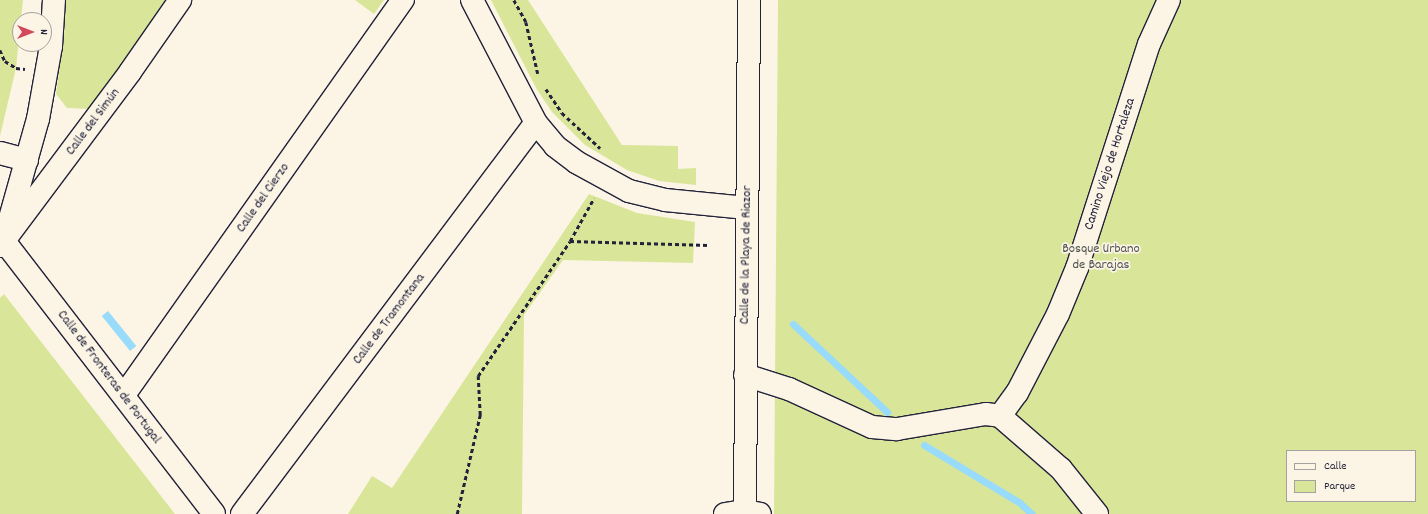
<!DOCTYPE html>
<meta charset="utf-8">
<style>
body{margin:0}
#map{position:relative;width:1428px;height:514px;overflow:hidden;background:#fcf5e5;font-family:Dekko,sans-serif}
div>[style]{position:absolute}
.green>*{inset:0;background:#d9e699}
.water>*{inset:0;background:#98dbfa;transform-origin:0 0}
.stream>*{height:7px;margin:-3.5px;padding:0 3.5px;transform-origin:3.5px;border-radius:3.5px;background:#98dbfa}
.path>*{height:2.5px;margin-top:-1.25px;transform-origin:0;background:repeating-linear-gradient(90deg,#22223b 0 4px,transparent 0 7px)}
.roads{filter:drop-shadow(1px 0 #22223b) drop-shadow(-1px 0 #22223b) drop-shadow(0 1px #22223b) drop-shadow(0 -1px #22223b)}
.minor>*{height:22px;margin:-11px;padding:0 11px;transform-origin:11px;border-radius:11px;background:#fcf5e5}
span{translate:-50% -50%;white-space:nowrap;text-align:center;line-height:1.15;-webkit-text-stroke:3.5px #fcf5e5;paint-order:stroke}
.street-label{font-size:14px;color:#22223b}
.park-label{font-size:14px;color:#505352}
.legend{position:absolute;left:1286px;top:450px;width:130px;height:52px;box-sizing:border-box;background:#fcf5e5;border:1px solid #a5a1a1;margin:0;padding:5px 7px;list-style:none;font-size:12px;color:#22223b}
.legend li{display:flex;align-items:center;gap:8px;height:20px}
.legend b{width:20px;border:1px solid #a5a1a1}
.north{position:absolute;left:12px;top:12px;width:40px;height:40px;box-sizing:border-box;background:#fcf5e5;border:1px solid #a5a1a1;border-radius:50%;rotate:90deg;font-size:11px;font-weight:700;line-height:16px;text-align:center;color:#22223b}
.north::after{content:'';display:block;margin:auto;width:14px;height:18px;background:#d1495b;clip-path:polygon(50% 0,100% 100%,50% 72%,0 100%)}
</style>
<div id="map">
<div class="green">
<div style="clip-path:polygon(0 0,23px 0,16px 68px,0 136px)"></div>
<div style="clip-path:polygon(66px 0,167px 0,89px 109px,67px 108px,56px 94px,64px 36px)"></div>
<div style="clip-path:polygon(355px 0,384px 0,374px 14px)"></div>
<div style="clip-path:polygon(491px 0,528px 0,622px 145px,678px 146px,678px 169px,696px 168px,696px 185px,659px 181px,627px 170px,585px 145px,552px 112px,536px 88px)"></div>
<div style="clip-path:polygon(evenodd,778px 0,1428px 0,1428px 514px,774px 514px,778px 0,1287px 451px,1415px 451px,1415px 501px,1287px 501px,1287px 451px)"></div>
<div style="clip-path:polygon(589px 194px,637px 213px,695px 222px,693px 263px,563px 260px,524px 315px,522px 514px,348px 514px,372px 476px,392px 488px)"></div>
<div style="clip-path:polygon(4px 294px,175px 514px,0 514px,0 298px)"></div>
</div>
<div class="water">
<div style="left:108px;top:311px;width:45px;height:8px;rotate:51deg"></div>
</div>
<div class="stream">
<div style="left:793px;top:324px;width:129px;rotate:43.1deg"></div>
<div style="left:924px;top:445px;width:112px;rotate:31.1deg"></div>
<div style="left:1020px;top:503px;width:16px;rotate:43deg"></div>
</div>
<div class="path">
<div style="left:514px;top:0;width:25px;rotate:61deg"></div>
<div style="left:526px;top:22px;width:53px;rotate:77deg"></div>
<div style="left:0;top:50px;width:12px;rotate:66deg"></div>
<div style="left:5px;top:61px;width:13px;rotate:32deg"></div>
<div style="left:16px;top:68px;width:9px;rotate:6deg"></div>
<div style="left:546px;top:89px;width:29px;rotate:56deg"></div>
<div style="left:562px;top:113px;width:52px;rotate:42.6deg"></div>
<div style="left:570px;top:241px;width:139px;rotate:1.6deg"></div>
<div style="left:457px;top:514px;width:102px;rotate:-76.9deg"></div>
<div style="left:480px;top:415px;width:39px;rotate:-93deg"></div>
<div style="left:478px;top:376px;width:163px;rotate:-55.7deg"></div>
<div style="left:570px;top:241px;width:49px;rotate:-60.8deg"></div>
</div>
<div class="roads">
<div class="minor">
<div style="left:472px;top:0;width:139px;rotate:62.5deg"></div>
<div style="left:536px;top:123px;width:30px;rotate:50deg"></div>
<div style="left:555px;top:146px;width:26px;rotate:37deg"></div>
<div style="left:576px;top:162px;width:60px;rotate:28.7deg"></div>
<div style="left:629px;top:191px;width:37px;rotate:14deg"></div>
<div style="left:665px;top:200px;width:82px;rotate:5.6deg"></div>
<div style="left:0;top:153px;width:28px;rotate:15deg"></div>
<div style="left:7px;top:229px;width:114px;rotate:-74.3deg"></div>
<div style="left:38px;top:119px;width:74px;rotate:-79.9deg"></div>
<div style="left:51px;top:46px;width:46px;rotate:-86.3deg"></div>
<div style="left:4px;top:241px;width:344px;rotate:52.4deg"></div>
<div style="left:0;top:246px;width:217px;rotate:-53.2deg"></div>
<div style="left:130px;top:72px;width:88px;rotate:-55.2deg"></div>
<div style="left:745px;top:375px;width:46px;rotate:17.7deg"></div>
<div style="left:789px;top:389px;width:91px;rotate:24.6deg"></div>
<div style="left:872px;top:427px;width:25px;rotate:5deg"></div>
<div style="left:897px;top:429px;width:90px;rotate:-9.6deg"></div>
<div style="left:986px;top:414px;width:14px;rotate:8deg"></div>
<div style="left:124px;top:395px;width:484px;rotate:-54.8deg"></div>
<div style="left:745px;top:511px;width:511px;rotate:-89.55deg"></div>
<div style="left:242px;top:514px;width:489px;rotate:-53.1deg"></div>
<div style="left:725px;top:514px;width:20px;rotate:-9deg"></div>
<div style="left:745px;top:511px;width:15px;rotate:11deg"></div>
<div style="left:1097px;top:514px;width:58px;rotate:-128.7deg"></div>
<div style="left:1061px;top:469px;width:81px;rotate:-139deg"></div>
<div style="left:1000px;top:416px;width:29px;rotate:-54deg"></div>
<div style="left:1017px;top:393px;width:89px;rotate:-62.6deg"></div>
<div style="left:1058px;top:314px;width:50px;rotate:-67.6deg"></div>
<div style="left:1077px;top:268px;width:235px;rotate:-72.2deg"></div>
<div style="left:1149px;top:44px;width:48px;rotate:-65.6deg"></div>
</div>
</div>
<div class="street-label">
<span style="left:93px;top:122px;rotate:-53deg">Calle del Simún</span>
<span style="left:1110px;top:164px;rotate:-72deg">Camino Viejo de Hortaleza</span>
<span style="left:263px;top:198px;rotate:-55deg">Calle del Cierzo</span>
<span style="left:746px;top:255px;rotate:-89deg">Calle de la Playa de Riazor</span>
<span style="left:389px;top:319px;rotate:-53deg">Calle de Tramontana</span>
<span style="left:109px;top:377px;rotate:53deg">Calle de Fronteras de Portugal</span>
</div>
<div class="park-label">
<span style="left:1101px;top:257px">Bosque Urbano<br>de Barajas</span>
</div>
<ul class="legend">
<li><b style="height:5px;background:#fcf5e5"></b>Calle</li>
<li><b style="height:11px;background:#d9e699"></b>Parque</li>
</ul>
<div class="north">N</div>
</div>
